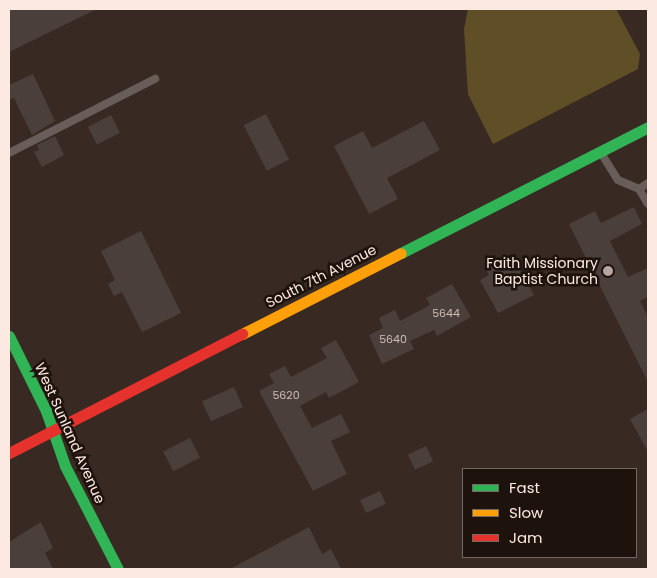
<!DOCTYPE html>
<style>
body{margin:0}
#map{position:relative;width:657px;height:578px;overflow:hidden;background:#382a23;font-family:Poppins,sans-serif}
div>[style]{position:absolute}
.green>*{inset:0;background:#604f26}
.building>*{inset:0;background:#4b3f3b;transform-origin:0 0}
.lane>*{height:8px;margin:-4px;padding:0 4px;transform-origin:4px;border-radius:4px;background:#685d59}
.fast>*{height:11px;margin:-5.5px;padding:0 5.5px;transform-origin:5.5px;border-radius:5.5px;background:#30b455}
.slow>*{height:11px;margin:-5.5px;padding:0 5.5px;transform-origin:5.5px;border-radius:5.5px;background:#ff9f0a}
.jam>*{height:11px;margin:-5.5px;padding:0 5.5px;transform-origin:5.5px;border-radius:5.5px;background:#e5322d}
.dots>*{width:14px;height:14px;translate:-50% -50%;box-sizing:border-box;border:2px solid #1e120d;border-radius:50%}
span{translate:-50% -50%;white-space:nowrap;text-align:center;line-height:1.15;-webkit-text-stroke:5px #1e120d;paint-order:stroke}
.number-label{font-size:11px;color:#cfbeb8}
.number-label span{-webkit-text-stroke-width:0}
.poi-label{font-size:14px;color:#fbe9e2}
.right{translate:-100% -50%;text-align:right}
.street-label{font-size:14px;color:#fbe9e2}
.frame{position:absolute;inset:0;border:10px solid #fbe9e2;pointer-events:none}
.legend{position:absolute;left:462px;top:468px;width:175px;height:90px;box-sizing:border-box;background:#1e120d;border:1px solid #766862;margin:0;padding:6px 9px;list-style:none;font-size:15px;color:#fbe9e2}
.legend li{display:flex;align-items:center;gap:10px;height:25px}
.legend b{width:25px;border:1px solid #766862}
</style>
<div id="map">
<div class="green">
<div style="clip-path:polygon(468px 9px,616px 9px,640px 54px,638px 69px,493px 144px,468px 94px,464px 29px)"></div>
</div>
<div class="building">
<div style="clip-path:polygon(9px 9px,97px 9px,9px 52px)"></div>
<div style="clip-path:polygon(33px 74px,55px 121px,32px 135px,14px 98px,9px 100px,9px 85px)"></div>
<div style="left:266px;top:114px;width:51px;height:25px;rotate:63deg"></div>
<div style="left:111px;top:115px;width:20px;height:26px;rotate:63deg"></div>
<div style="clip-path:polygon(424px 121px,440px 150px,387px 178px,398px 199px,369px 214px,334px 146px,363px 131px,372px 148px)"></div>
<div style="clip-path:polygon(55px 136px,64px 155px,42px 167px,34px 152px,39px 150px,37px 145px)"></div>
<div style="clip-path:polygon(634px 207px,642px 224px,610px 241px,628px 277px,648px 268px,648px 297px,640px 301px,648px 317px,648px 382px,569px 224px,595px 211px,601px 223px)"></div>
<div style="clip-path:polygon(141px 231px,181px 313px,142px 332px,122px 292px,114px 296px,108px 284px,115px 280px,101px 251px)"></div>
<div style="clip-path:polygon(512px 255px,534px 295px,498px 313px,480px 280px,489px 275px,486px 269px)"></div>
<div style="clip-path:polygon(452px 284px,471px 317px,437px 336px,434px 330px,410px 341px,414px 349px,382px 364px,369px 335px,383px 328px,379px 318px,395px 310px,400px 321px,430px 305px,426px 298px)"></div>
<div style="clip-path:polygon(336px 340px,359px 382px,329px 398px,326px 392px,300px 406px,312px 428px,341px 414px,350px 432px,331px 441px,347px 474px,313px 491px,259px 391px,274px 383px,269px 374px,285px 366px,291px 377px,327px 358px,321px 348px)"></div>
<div style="left:234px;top:387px;width:22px;height:35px;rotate:66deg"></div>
<div style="clip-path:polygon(648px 409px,648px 452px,630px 419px)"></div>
<div style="left:190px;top:438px;width:22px;height:30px;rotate:63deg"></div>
<div style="left:426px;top:446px;width:17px;height:20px;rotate:65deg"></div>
<div style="left:380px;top:491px;width:14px;height:22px;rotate:65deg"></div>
<div style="clip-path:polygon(41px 522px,53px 548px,45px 553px,53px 569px,9px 569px,9px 542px)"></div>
<div style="clip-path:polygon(309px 527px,322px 554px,331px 549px,341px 569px,230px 569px)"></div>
</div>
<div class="lane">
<div style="left:9px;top:153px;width:164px;rotate:-26.9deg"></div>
<div style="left:601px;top:153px;width:32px;rotate:58deg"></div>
<div style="left:618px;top:180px;width:23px;rotate:23deg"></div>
<div style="left:639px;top:189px;width:17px;rotate:59deg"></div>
<div style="left:639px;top:189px;width:11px;rotate:-34deg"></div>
</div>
<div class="fast">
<div style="left:401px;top:253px;width:277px;rotate:-27deg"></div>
<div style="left:9px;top:336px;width:84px;rotate:63.7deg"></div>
<div style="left:46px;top:411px;width:58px;rotate:70.9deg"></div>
<div style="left:65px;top:466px;width:116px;rotate:62.8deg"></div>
</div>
<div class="slow">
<div style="left:242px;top:334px;width:178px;rotate:-27deg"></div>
</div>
<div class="jam">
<div style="left:9px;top:453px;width:262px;rotate:-27.1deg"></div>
</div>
<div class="dots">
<div style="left:608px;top:271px;background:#b7a69f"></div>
</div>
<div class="number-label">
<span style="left:446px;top:313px">5644</span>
<span style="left:393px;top:339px">5640</span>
<span style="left:286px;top:395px">5620</span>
</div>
<div class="poi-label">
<span class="right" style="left:598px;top:271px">Faith Missionary<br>Baptist Church</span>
</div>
<div class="street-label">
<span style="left:321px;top:276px;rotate:-27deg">South 7th Avenue</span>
<span style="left:70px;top:433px;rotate:66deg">West Sunland Avenue</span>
</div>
<div class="frame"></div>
<ul class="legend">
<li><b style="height:6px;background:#30b455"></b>Fast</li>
<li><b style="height:6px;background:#ff9f0a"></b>Slow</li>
<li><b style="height:6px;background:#e5322d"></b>Jam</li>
</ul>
</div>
